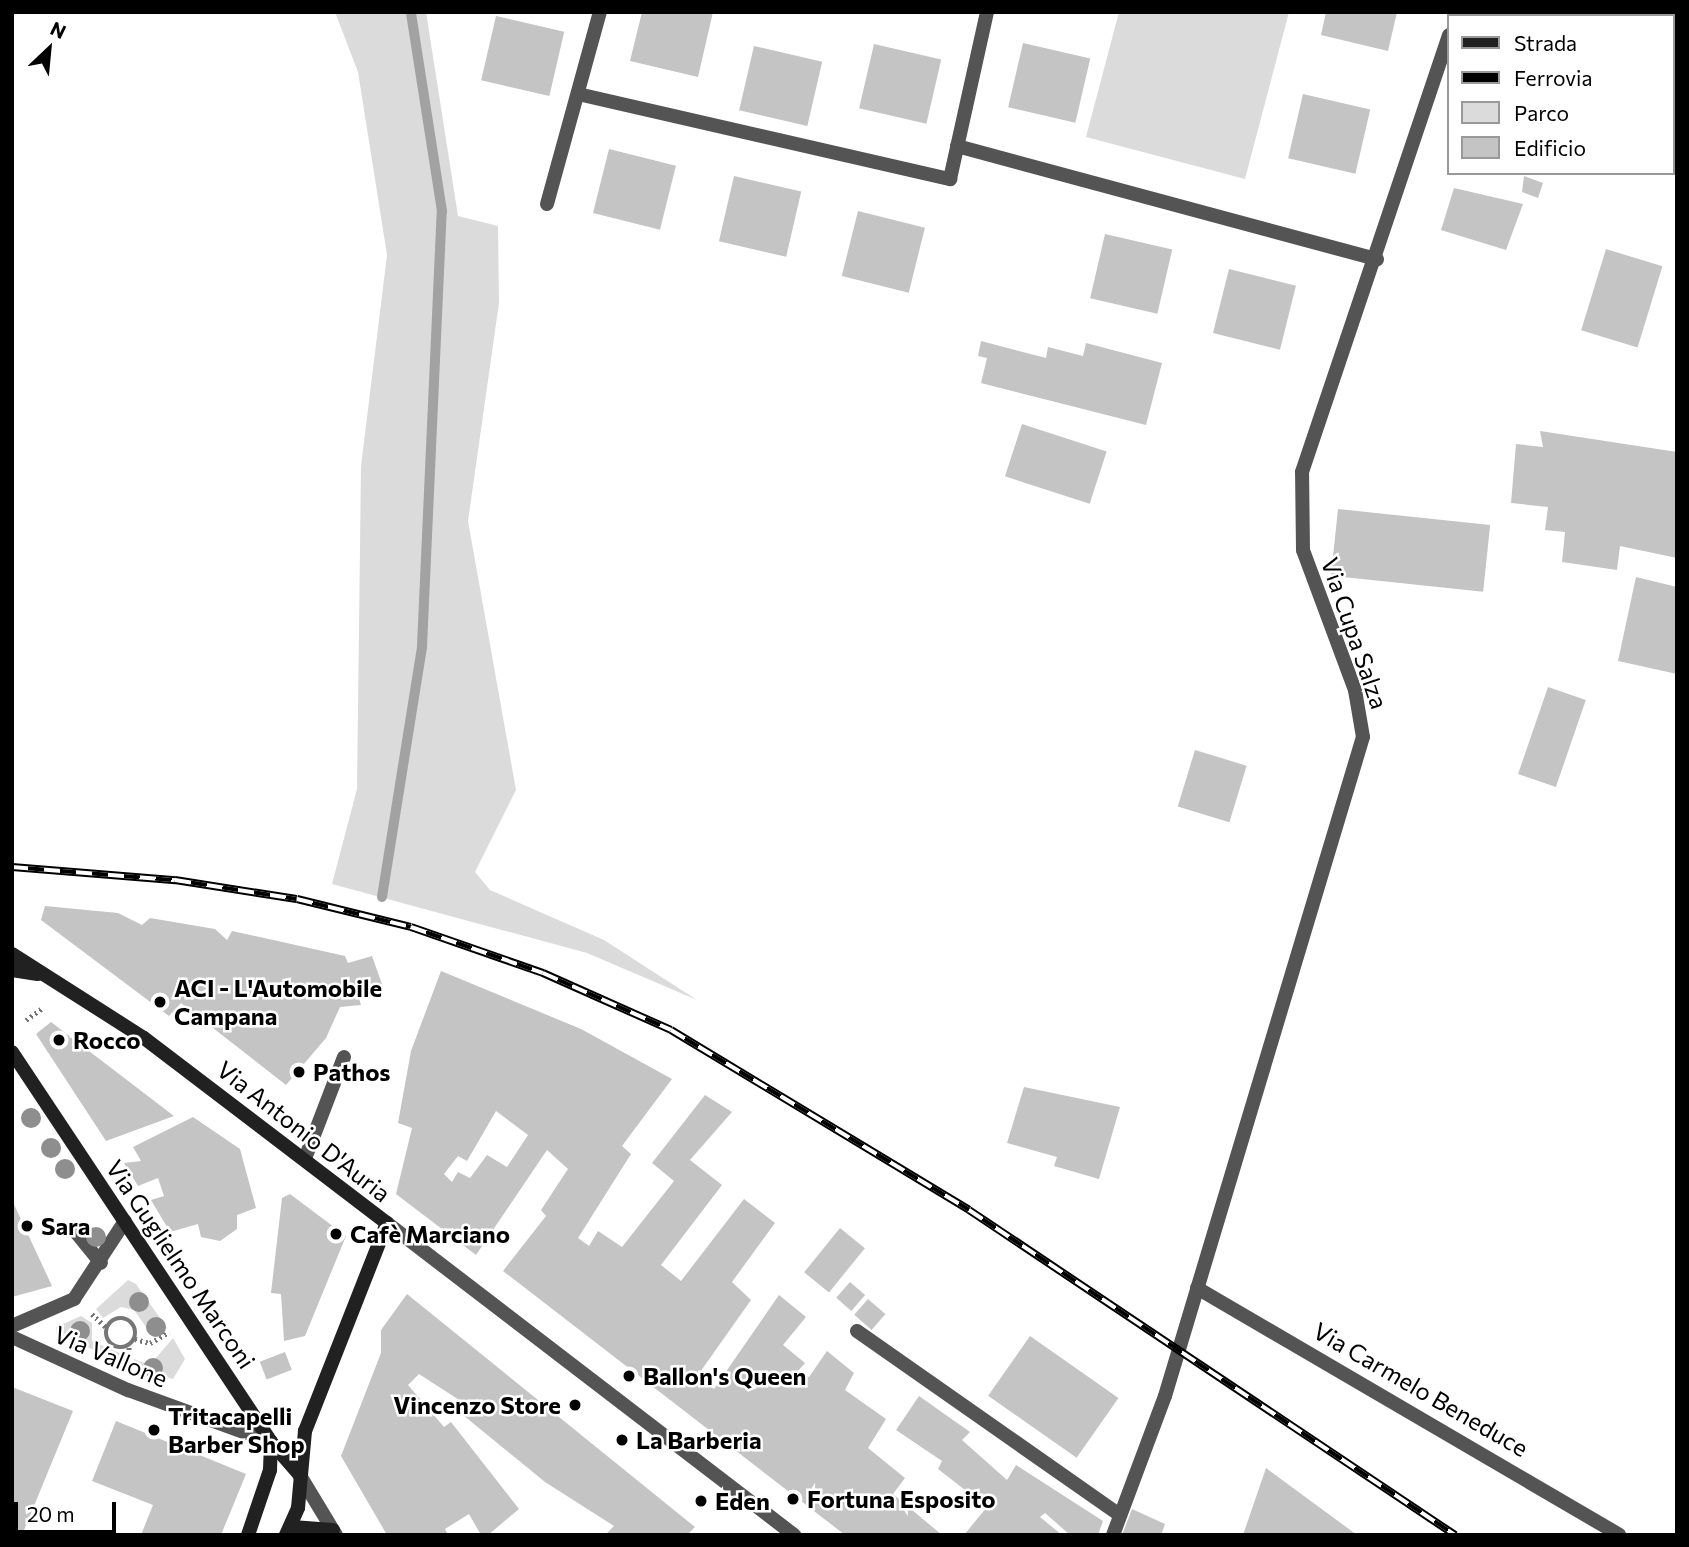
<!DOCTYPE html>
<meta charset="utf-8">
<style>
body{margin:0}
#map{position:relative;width:1689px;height:1547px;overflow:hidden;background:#fff;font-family:Commissioner,sans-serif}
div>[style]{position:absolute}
.green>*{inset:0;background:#dbdbdb}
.stream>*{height:10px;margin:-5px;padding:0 5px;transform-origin:5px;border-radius:5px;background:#a2a2a2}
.building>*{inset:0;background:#c4c4c4;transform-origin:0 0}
.path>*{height:4.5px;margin-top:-2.25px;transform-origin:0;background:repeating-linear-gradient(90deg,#767676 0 2px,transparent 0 5.5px)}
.path>.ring{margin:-2.25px;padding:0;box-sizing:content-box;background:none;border:4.5px solid #767676;border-radius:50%}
.lane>*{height:14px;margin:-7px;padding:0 7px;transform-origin:7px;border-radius:7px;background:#545454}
.street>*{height:14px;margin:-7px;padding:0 7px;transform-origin:7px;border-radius:7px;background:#545454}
.secondary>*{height:14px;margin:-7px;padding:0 7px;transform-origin:7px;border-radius:7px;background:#212121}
.rail>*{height:8px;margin-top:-4px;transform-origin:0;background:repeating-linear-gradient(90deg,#fff 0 16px,#000 0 32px);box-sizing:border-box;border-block:2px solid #000}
.trees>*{width:20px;height:20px;margin:-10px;border-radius:50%;background:#8e8e8e}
.dots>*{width:19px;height:19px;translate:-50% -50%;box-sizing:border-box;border:4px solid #fff;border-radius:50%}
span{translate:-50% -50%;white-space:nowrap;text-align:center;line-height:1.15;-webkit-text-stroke:5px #fff;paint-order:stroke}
.street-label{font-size:24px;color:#000}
.poi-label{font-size:24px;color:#000;font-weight:700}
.left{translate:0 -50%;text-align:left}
.right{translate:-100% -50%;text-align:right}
.frame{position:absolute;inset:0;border:14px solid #000;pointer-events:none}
.legend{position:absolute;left:1447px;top:14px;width:228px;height:161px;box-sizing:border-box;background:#fff;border:2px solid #999;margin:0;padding:9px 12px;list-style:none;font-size:21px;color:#000}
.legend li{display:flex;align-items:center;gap:14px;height:35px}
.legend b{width:35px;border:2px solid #999}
.north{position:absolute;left:14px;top:14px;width:70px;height:70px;-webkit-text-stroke:5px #fff;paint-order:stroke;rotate:26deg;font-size:19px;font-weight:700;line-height:28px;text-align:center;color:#000}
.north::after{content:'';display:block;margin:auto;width:24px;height:32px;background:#000;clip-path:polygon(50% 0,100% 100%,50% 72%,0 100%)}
.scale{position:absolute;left:14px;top:1502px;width:102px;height:32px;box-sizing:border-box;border:4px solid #000;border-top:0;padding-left:9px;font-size:21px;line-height:24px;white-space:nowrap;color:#000;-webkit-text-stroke:5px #fff;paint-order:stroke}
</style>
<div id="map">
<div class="green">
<div style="clip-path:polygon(335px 12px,426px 12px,458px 216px,498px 226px,499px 303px,468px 521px,516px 790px,475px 872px,490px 890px,604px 940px,697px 1000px,587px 953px,332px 884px,357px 789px,361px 466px,387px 255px,358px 72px)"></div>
<div style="clip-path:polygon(1119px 12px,1289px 12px,1245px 179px,1086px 137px)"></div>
<div style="clip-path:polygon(128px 1280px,136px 1284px,167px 1328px,153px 1337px,134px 1310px,121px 1307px,103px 1318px,96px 1309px)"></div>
<div style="clip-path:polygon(81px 1316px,92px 1323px,92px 1341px,122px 1354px,120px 1361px,56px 1334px,56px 1327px)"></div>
<div style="clip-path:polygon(173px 1338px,185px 1359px,173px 1379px,131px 1366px,134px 1359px,150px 1365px)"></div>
</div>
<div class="stream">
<div style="left:382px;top:897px;width:254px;rotate:-80.9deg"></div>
<div style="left:422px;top:646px;width:435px;rotate:-87.4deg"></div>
<div style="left:442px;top:211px;width:201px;rotate:-98.9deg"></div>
</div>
<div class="building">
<div style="clip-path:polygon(642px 12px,713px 12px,698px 77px,630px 61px)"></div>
<div style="clip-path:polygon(1326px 12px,1397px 12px,1388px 51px,1321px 35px)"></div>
<div style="clip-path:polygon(1483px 12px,1494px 12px,1504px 16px,1482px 16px)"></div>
<div style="left:496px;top:16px;width:70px;height:66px;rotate:13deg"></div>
<div style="left:1023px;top:43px;width:69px;height:66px;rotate:13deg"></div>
<div style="left:874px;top:44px;width:69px;height:66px;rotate:13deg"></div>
<div style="left:754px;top:46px;width:70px;height:66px;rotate:13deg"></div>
<div style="left:1673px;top:66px;width:4px;height:81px;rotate:14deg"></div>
<div style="left:1303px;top:94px;width:69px;height:66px;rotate:13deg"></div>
<div style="left:609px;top:149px;width:69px;height:66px;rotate:14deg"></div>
<div style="left:734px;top:176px;width:69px;height:67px;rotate:13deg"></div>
<div style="clip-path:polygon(1524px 176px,1543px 183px,1538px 198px,1522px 192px)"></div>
<div style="clip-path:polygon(1454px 188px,1523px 204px,1506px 250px,1441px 230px)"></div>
<div style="left:858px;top:211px;width:69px;height:67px;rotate:14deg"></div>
<div style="left:1105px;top:234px;width:69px;height:66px;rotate:13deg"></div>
<div style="left:1606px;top:249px;width:59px;height:85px;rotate:17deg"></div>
<div style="left:1229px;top:269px;width:69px;height:66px;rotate:14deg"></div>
<div style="clip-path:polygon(981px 341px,1046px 358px,1048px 347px,1083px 356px,1086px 343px,1162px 363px,1146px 425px,981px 383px,987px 358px,978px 356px)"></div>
<div style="left:1022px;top:424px;width:89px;height:55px;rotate:18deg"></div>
<div style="clip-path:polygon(1540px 431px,1677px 452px,1677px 558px,1620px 546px,1617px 570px,1562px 562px,1565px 532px,1545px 530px,1548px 507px,1511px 503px,1516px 444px,1543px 447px)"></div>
<div style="left:1338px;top:509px;width:153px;height:67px;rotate:6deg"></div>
<div style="clip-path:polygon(1636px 577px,1677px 587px,1677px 674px,1618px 661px)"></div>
<div style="left:1548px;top:687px;width:40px;height:92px;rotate:19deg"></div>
<div style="left:1195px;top:750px;width:54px;height:59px;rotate:17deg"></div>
<div style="clip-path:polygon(45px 906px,118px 913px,142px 925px,150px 918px,215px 929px,227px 940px,232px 931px,345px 956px,348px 963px,372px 956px,383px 987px,358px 995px,361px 1005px,340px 1007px,326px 1038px,286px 1085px,181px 1003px,169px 1016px,41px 920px)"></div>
<div style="clip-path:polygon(evenodd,441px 971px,581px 1029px,672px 1079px,622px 1146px,631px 1154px,578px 1238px,589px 1246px,598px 1231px,622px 1247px,674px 1181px,652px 1163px,705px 1095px,732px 1112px,690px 1160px,722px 1185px,661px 1265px,681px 1281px,744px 1199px,775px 1223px,732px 1282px,751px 1300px,698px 1375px,714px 1389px,779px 1295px,806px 1317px,783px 1345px,805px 1363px,798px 1371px,809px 1377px,827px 1351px,854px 1373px,845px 1390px,886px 1419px,868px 1448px,905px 1478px,893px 1494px,942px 1535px,845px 1535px,503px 1271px,546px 1216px,541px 1210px,568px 1169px,547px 1150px,476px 1255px,396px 1194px,412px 1128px,398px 1123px,411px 1051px,441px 971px,496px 1111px,528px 1135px,507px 1167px,487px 1155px,470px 1178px,458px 1172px,452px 1182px,444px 1174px,458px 1156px,467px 1161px,496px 1111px)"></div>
<div style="clip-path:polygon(51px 1022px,174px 1116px,106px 1141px,36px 1034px)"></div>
<div style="clip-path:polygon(1024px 1087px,1120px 1107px,1099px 1179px,1054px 1166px,1057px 1157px,1007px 1143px)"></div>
<div style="clip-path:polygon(193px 1117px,240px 1149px,256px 1208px,237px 1215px,237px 1229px,220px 1241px,201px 1237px,198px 1224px,170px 1232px,151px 1200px,164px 1196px,158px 1178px,138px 1186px,124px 1163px,141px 1161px,133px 1147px)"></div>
<div style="clip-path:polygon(290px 1194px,346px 1236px,305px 1336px,284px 1341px,281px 1294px,271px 1293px,282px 1198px)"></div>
<div style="clip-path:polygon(12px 1200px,52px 1286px,12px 1297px)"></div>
<div style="left:840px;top:1228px;width:32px;height:57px;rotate:39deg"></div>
<div style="left:850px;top:1282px;width:20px;height:21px;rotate:41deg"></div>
<div style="clip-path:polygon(407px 1294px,695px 1527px,687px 1535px,605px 1535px,614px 1526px,545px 1482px,463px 1415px,470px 1407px,419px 1374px,408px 1385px,444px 1427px,451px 1422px,519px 1509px,488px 1535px,481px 1535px,469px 1514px,445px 1529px,448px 1535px,387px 1535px,341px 1456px,381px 1353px,381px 1330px)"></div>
<div style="left:868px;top:1299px;width:23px;height:21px;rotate:41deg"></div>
<div style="left:1030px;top:1336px;width:108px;height:73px;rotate:35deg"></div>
<div style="left:285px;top:1352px;width:19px;height:27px;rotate:69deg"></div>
<div style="clip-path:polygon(12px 1387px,73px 1411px,22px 1535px,12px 1535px)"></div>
<div style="clip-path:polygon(919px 1396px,970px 1432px,962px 1440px,1007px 1480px,1016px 1465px,1103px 1521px,1098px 1535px,1070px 1535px,1045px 1513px,1040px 1517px,1062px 1535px,964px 1535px,987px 1507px,938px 1469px,942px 1461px,896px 1430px)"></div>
<div style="clip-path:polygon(116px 1421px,246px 1474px,221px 1535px,141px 1535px,153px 1505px,92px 1481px)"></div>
<div style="clip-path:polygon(1266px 1468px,1357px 1535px,1243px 1535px)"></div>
<div style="clip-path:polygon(1132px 1509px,1165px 1524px,1161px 1535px,1122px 1535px)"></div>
</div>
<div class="path">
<div style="left:26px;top:1020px;width:19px;rotate:-36deg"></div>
<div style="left:92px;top:1314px;width:19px;rotate:43deg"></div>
<div class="ring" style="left:106px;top:1318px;width:25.5px;height:25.5px"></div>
<div style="left:135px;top:1339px;width:16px;rotate:15deg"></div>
<div style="left:150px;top:1343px;width:22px;rotate:-30deg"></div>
<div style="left:127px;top:1366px;width:20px;rotate:-84deg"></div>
</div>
<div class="lane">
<div style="left:306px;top:1156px;width:106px;rotate:-69deg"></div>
<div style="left:857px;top:1331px;width:321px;rotate:35deg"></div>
</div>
<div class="street">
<div style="left:1454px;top:16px;width:4px;rotate:-76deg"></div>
<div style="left:578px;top:94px;width:382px;rotate:12.9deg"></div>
<div style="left:950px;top:179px;width:171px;rotate:-77.5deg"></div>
<div style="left:957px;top:146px;width:435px;rotate:15.1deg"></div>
<div style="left:547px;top:204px;width:199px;rotate:-74.6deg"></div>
<div style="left:387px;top:1223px;width:513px;rotate:37.47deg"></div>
<div style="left:75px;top:1231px;width:41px;rotate:50.9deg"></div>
<div style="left:1197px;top:1288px;width:489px;rotate:30.3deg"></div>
<div style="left:12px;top:1326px;width:68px;rotate:-23.5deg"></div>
<div style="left:74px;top:1299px;width:93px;rotate:-56.8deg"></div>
<div style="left:12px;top:1337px;width:128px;rotate:24.6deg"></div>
<div style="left:128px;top:1390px;width:152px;rotate:20deg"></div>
<div style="left:299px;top:1474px;width:71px;rotate:58.8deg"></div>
<div style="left:1113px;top:1535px;width:148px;rotate:-69.5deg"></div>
<div style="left:1165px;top:1396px;width:688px;rotate:-73.28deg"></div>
<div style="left:1363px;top:737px;width:48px;rotate:-99.7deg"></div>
<div style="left:1355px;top:690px;width:149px;rotate:-110.4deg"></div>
<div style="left:1303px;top:550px;width:78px;rotate:-90.7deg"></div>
<div style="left:1302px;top:472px;width:461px;rotate:-71.4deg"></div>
</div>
<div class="secondary">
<div style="left:12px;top:954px;width:156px;rotate:32.5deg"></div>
<div style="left:144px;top:1038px;width:305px;rotate:37.3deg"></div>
<div style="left:387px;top:1223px;width:224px;rotate:111.5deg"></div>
<div style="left:305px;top:1431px;width:77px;rotate:95.2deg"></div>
<div style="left:298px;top:1508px;width:30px;rotate:114deg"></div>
<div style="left:12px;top:970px;width:26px;rotate:9deg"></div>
<div style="left:12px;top:1052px;width:468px;rotate:56.4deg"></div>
<div style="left:271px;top:1442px;width:43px;rotate:48.8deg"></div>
<div style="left:292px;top:1527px;width:41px;rotate:4.2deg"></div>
<div style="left:248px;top:1535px;width:69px;rotate:-71.3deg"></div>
<div style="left:270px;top:1470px;width:28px;rotate:-88deg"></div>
</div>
<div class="rail">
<div style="left:12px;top:867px;width:164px;rotate:4.6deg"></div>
<div style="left:175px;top:880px;width:123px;rotate:8.9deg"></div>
<div style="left:297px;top:899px;width:117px;rotate:13.8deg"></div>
<div style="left:411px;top:927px;width:140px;rotate:19.2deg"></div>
<div style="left:543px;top:973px;width:140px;rotate:24deg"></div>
<div style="left:671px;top:1030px;width:348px;rotate:31.1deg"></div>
<div style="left:969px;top:1210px;width:585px;rotate:33.77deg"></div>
</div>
<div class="trees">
<div style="left:31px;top:1118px"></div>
<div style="left:51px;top:1148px"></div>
<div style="left:65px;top:1169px"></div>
<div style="left:96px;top:1237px"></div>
<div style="left:139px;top:1302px"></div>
<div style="left:156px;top:1327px"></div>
<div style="left:80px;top:1331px"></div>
<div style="left:153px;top:1368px"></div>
</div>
<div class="dots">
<div style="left:160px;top:1002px;background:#000"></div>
<div style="left:59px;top:1040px;background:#000"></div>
<div style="left:299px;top:1072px;background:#000"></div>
<div style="left:27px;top:1226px;background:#000"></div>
<div style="left:336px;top:1234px;background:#000"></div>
<div style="left:629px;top:1376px;background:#000"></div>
<div style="left:575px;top:1405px;background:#000"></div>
<div style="left:154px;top:1430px;background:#000"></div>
<div style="left:622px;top:1440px;background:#000"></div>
<div style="left:793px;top:1499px;background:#000"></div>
<div style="left:701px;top:1501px;background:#000"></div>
</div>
<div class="street-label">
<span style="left:1355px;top:633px;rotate:71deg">Via Cupa Salza</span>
<span style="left:304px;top:1131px;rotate:38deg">Via Antonio D'Auria</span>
<span style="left:181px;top:1264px;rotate:56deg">Via Guglielmo Marconi</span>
<span style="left:111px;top:1356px;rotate:23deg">Via Vallone</span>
<span style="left:1421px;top:1389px;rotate:30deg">Via Carmelo Beneduce</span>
</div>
<div class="poi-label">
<span class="left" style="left:174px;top:1002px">ACI - L'Automobile<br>Campana</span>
<span class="left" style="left:73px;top:1040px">Rocco</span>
<span class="left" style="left:313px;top:1072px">Pathos</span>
<span class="left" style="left:41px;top:1226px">Sara</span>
<span class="left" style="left:350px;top:1234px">Cafè Marciano</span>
<span class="left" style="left:643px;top:1376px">Ballon's Queen</span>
<span class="right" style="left:561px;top:1405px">Vincenzo Store</span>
<span class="left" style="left:168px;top:1430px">Tritacapelli<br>Barber Shop</span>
<span class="left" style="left:636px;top:1440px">La Barberia</span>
<span class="left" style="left:807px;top:1499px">Fortuna Esposito</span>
<span class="left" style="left:715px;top:1501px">Eden</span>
</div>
<div class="frame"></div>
<ul class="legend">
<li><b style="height:9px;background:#212121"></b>Strada</li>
<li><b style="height:9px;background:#000"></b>Ferrovia</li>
<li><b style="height:19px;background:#dbdbdb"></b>Parco</li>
<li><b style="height:19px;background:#c4c4c4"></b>Edificio</li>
</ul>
<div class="north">N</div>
<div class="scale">20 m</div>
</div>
